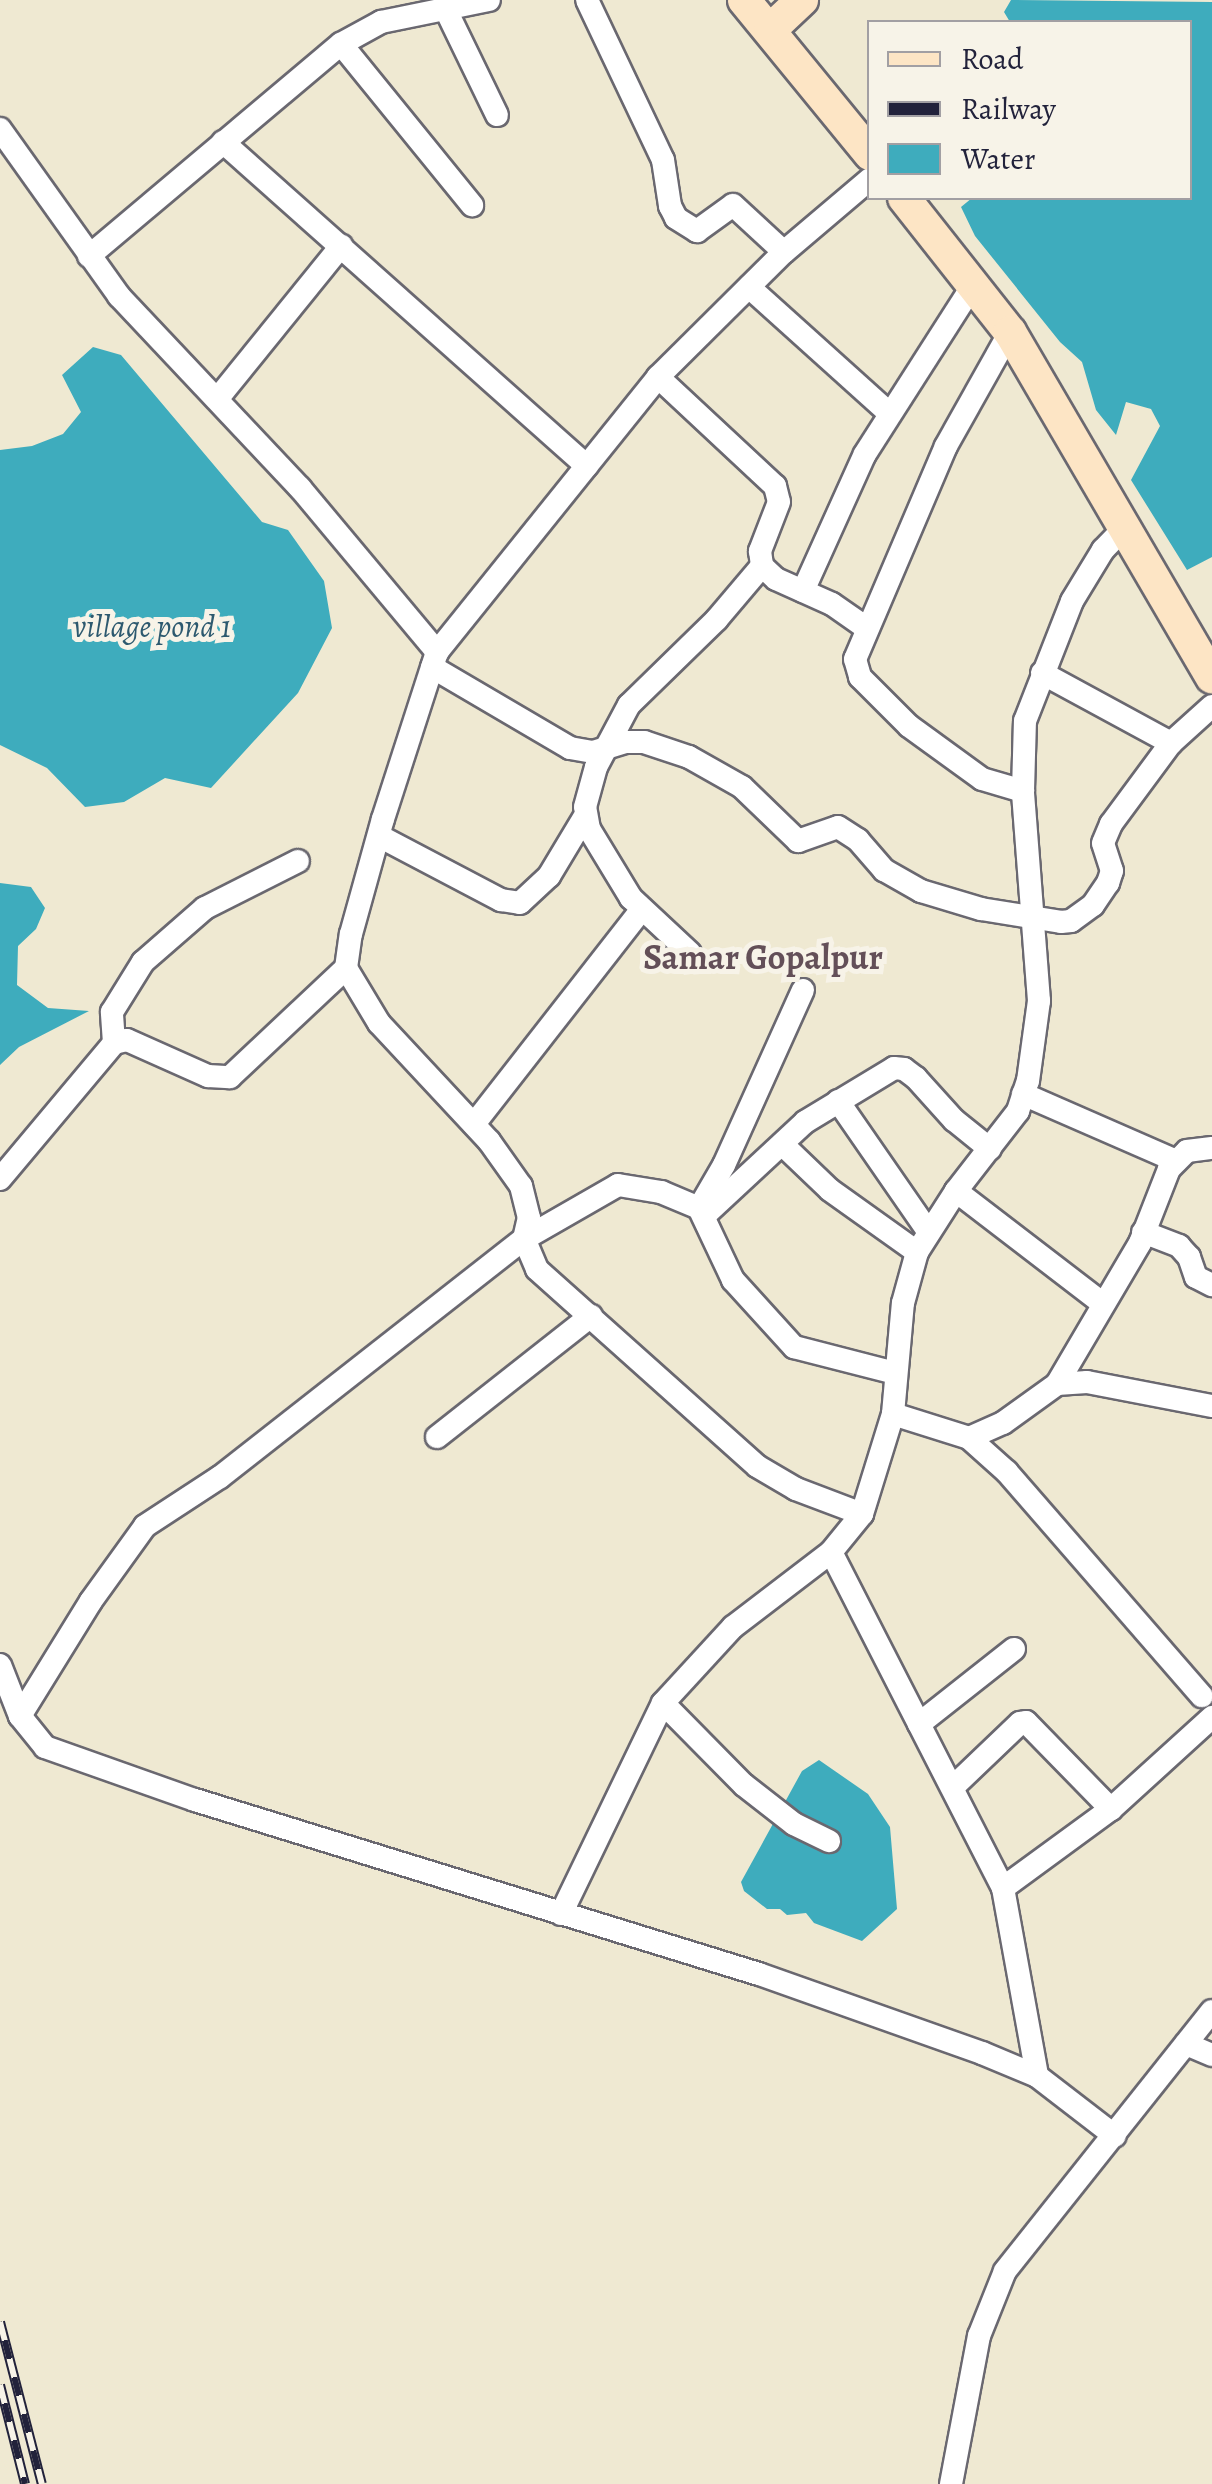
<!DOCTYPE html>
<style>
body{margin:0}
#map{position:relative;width:1212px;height:2484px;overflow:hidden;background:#efe9d2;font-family:Alegreya,serif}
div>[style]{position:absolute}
.water>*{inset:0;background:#3eacbd}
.roads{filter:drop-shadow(2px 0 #6a6870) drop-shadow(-2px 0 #6a6870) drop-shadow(0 2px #6a6870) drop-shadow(0 -2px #6a6870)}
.street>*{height:22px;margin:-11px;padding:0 11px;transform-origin:11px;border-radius:11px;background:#fff}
.secondary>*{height:32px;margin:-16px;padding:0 16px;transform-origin:16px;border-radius:16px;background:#fde5c5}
.rail>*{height:10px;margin-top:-5px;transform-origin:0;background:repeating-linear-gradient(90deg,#f7f3e8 0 19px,#22223b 0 38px);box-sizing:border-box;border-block:2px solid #22223b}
span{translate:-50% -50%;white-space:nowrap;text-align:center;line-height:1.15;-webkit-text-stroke:10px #f7f3e8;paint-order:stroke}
.water-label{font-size:32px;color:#2d596f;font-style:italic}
.quarter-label{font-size:35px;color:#634f58;font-weight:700}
.legend{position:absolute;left:867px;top:20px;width:325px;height:180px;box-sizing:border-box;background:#f7f3e8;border:2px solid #a29fa3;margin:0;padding:12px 18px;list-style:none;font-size:30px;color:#22223b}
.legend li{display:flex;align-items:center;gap:20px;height:50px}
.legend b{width:50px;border:2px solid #a29fa3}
</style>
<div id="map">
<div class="water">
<div style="clip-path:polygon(1011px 0,1212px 2px,1212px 557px,1187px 570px,1131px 480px,1160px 426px,1151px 409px,1126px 402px,1116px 435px,1096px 410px,1082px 362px,1060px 342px,975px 236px,961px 207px,972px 198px,1190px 198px,1190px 22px,1010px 22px,1004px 12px)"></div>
<div style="clip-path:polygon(93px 347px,121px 355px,262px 522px,288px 530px,324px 581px,332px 628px,298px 693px,211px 788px,165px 778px,124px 802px,85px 807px,47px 768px,0 745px,0 450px,32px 446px,63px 434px,81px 412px,62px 375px)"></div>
<div style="clip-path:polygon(0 883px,31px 887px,45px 908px,36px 929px,18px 946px,17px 985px,48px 1008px,89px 1011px,19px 1047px,0 1065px)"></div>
<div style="clip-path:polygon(819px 1760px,868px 1794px,890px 1827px,897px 1909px,862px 1941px,814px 1923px,806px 1913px,787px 1915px,780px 1909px,767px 1909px,744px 1891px,741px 1882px,802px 1771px)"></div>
</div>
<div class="roads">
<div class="street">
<div style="left:587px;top:0;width:177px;rotate:64.6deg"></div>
<div style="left:663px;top:160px;width:47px;rotate:81.3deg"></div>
<div style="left:670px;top:206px;width:13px;rotate:63deg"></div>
<div style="left:676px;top:218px;width:25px;rotate:32deg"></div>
<div style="left:697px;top:231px;width:44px;rotate:-35.8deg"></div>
<div style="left:733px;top:205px;width:69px;rotate:42.7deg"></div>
<div style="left:445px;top:8px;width:119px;rotate:64.1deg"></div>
<div style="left:341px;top:44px;width:208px;rotate:50.9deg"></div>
<div style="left:0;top:129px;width:205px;rotate:54.5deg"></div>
<div style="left:119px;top:296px;width:264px;rotate:46.7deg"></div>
<div style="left:300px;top:488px;width:214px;rotate:50.1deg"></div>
<div style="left:223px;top:142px;width:487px;rotate:41.7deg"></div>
<div style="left:89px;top:256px;width:329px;rotate:-40.1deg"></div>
<div style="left:341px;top:44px;width:46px;rotate:-28.8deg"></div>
<div style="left:381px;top:22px;width:110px;rotate:-11.5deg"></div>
<div style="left:749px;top:287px;width:188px;rotate:42deg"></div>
<div style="left:1010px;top:332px;width:131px;rotate:119.3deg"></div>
<div style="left:946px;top:446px;width:232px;rotate:113.1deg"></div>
<div style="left:855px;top:659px;width:19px;rotate:74deg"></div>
<div style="left:860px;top:677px;width:69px;rotate:45deg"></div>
<div style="left:909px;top:726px;width:90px;rotate:36deg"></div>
<div style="left:982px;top:779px;width:43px;rotate:16.3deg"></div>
<div style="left:658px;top:377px;width:160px;rotate:43deg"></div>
<div style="left:775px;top:486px;width:16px;rotate:76deg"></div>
<div style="left:779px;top:502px;width:53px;rotate:111.2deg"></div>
<div style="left:760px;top:551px;width:15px;rotate:82deg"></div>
<div style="left:762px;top:566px;width:19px;rotate:43deg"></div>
<div style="left:776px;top:579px;width:61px;rotate:24.1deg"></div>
<div style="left:832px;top:604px;width:40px;rotate:34.9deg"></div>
<div style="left:218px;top:398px;width:196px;rotate:-51deg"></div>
<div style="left:803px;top:591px;width:150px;rotate:-65.7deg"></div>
<div style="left:865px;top:454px;width:201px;rotate:-57.4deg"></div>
<div style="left:432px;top:667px;width:160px;rotate:30.4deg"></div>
<div style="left:570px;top:748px;width:23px;rotate:10deg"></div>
<div style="left:593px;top:752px;width:34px;rotate:-17deg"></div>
<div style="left:625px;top:742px;width:19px"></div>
<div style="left:644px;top:742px;width:47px;rotate:18.4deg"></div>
<div style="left:689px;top:757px;width:61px;rotate:29.5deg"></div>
<div style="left:742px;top:787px;width:78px;rotate:44deg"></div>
<div style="left:798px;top:841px;width:42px;rotate:-19.3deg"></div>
<div style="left:838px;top:827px;width:24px;rotate:33deg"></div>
<div style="left:858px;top:840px;width:40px;rotate:49deg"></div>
<div style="left:884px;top:870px;width:43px;rotate:29.6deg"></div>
<div style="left:921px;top:891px;width:63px;rotate:16.7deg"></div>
<div style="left:981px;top:909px;width:81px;rotate:9.2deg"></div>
<div style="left:1061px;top:922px;width:10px;rotate:-6deg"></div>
<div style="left:1071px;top:921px;width:27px;rotate:-36deg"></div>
<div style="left:1093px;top:905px;width:27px;rotate:-56deg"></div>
<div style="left:1108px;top:883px;width:13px;rotate:-72deg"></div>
<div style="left:1112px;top:871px;width:29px;rotate:-108deg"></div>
<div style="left:1103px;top:843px;width:21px;rotate:-67deg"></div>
<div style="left:1111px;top:824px;width:101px;rotate:-53.5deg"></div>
<div style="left:1171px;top:743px;width:55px;rotate:-42.1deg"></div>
<div style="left:1042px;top:673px;width:147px;rotate:28.5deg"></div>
<div style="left:379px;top:836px;width:138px;rotate:27.7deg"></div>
<div style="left:501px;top:900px;width:19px;rotate:9deg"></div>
<div style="left:520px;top:903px;width:40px;rotate:-43deg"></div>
<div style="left:549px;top:876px;width:70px;rotate:-59deg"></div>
<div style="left:690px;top:953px;width:81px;rotate:-137deg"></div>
<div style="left:631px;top:898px;width:81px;rotate:-121.3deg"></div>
<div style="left:589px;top:829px;width:22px;rotate:-100deg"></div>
<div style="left:585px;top:807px;width:41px;rotate:-74.6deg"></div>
<div style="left:596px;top:767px;width:70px;rotate:-62deg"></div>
<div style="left:629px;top:705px;width:123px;rotate:-44.3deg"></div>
<div style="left:717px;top:619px;width:70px;rotate:-49.7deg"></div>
<div style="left:114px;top:1043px;width:31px;rotate:-94deg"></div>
<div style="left:112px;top:1012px;width:59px;rotate:-58.2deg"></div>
<div style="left:143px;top:962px;width:82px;rotate:-41.1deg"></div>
<div style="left:205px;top:908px;width:104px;rotate:-26.8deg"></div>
<div style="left:1023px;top:1094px;width:167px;rotate:23.6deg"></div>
<div style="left:838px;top:1101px;width:158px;rotate:55.3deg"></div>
<div style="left:474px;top:1124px;width:271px;rotate:-52deg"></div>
<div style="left:782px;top:1144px;width:66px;rotate:43.8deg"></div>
<div style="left:830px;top:1190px;width:107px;rotate:35.5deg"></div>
<div style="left:0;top:1179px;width:177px;rotate:-50deg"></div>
<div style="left:114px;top:1043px;width:13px;rotate:-13deg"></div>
<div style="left:127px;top:1040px;width:89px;rotate:24deg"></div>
<div style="left:208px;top:1076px;width:22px;rotate:3deg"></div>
<div style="left:230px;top:1077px;width:159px;rotate:-43.2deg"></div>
<div style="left:956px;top:1191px;width:184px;rotate:37.5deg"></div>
<div style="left:699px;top:1208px;width:50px;rotate:-59.8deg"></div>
<div style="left:724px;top:1165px;width:192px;rotate:-65.7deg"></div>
<div style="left:705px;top:1215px;width:137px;rotate:-42.9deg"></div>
<div style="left:805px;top:1122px;width:104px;rotate:-31.2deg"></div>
<div style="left:894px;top:1068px;width:10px;rotate:6deg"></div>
<div style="left:904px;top:1069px;width:15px;rotate:37deg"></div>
<div style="left:916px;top:1078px;width:57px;rotate:47.9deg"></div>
<div style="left:954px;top:1120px;width:46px;rotate:38.9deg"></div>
<div style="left:1143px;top:1232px;width:39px;rotate:21deg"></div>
<div style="left:1179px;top:1246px;width:15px;rotate:48deg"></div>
<div style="left:1189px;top:1257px;width:21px;rotate:71deg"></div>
<div style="left:1196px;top:1277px;width:18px;rotate:27deg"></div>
<div style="left:1057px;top:1384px;width:164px;rotate:-59.5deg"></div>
<div style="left:1140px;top:1243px;width:79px;rotate:-68.6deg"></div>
<div style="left:1169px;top:1169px;width:25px;rotate:-45deg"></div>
<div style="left:1187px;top:1151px;width:25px;rotate:-7deg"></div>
<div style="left:893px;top:1414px;width:80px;rotate:17.5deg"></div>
<div style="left:969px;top:1438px;width:37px;rotate:-24deg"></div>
<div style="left:1003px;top:1423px;width:67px;rotate:-35.8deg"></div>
<div style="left:1057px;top:1384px;width:30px;rotate:-4deg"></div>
<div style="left:1087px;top:1382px;width:127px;rotate:10.9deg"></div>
<div style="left:437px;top:1437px;width:196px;rotate:-38.2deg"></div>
<div style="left:969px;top:1438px;width:51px;rotate:41.8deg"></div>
<div style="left:1007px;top:1472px;width:297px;rotate:49deg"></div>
<div style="left:862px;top:1514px;width:71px;rotate:-159.3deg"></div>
<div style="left:796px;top:1489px;width:45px;rotate:-149.5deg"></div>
<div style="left:757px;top:1466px;width:295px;rotate:-138.2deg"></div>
<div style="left:537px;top:1269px;width:33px;rotate:-113deg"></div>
<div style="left:524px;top:1239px;width:22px;rotate:-77deg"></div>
<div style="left:529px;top:1218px;width:33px;rotate:-104deg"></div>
<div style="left:521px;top:1186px;width:55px;rotate:-125.4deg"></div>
<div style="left:489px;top:1141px;width:161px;rotate:-133deg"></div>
<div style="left:379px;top:1023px;width:64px;rotate:-121deg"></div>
<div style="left:346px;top:968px;width:34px;rotate:-82deg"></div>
<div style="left:351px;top:934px;width:119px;rotate:-74.5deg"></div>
<div style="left:383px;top:819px;width:176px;rotate:-72.1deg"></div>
<div style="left:437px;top:652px;width:353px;rotate:-51.2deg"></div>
<div style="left:658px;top:377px;width:177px;rotate:-44.8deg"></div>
<div style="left:784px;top:252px;width:113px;rotate:-40.3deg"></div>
<div style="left:831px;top:1552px;width:377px;rotate:62.9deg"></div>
<div style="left:1003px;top:1888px;width:191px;rotate:79.7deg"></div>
<div style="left:0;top:1665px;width:55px;rotate:68.6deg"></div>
<div style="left:20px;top:1716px;width:40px;rotate:51deg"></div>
<div style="left:45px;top:1747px;width:159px;rotate:19.5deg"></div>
<div style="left:195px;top:1800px;width:590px;rotate:17.15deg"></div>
<div style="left:759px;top:1974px;width:237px;rotate:19.5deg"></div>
<div style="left:982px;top:2053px;width:60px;rotate:22.7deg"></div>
<div style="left:1037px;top:2076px;width:98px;rotate:37.6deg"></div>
<div style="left:663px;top:1703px;width:115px;rotate:45.4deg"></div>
<div style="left:744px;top:1785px;width:63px;rotate:38deg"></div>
<div style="left:794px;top:1824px;width:39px;rotate:26deg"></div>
<div style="left:20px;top:1716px;width:135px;rotate:-58.3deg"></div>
<div style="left:91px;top:1601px;width:92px;rotate:-54.2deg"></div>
<div style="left:145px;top:1526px;width:90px;rotate:-33.2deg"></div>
<div style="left:220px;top:1477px;width:386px;rotate:-38.1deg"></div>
<div style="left:524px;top:1239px;width:108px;rotate:-29.9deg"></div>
<div style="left:618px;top:1185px;width:44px;rotate:9.2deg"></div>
<div style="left:661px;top:1192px;width:41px;rotate:22.8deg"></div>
<div style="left:699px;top:1208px;width:80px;rotate:64.7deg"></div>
<div style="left:733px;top:1280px;width:91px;rotate:47.7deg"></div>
<div style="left:794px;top:1347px;width:104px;rotate:14.4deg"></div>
<div style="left:919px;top:1724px;width:121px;rotate:-38.3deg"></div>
<div style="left:953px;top:1787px;width:93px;rotate:-43.7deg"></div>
<div style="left:1020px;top:1723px;width:6px;rotate:-9deg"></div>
<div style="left:1026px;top:1722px;width:122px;rotate:45.7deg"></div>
<div style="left:1003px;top:1888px;width:134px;rotate:-36.2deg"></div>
<div style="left:1111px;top:1809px;width:137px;rotate:-42.3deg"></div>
<div style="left:561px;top:1914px;width:234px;rotate:-64.2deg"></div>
<div style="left:663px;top:1703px;width:103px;rotate:-47.4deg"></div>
<div style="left:733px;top:1627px;width:123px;rotate:-37.4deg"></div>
<div style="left:831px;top:1552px;width:49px;rotate:-50.8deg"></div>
<div style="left:862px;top:1514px;width:105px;rotate:-72.8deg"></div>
<div style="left:893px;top:1414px;width:111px;rotate:-84.9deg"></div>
<div style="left:903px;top:1303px;width:53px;rotate:-74.6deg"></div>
<div style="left:917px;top:1252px;width:72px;rotate:-57.4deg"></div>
<div style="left:956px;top:1191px;width:101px;rotate:-52.2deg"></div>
<div style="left:1018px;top:1111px;width:32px;rotate:-72deg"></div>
<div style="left:1028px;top:1081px;width:81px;rotate:-82.2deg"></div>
<div style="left:1039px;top:1001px;width:211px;rotate:-94.4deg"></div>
<div style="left:1023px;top:791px;width:70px;rotate:-88.4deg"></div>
<div style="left:1025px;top:721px;width:129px;rotate:-68.6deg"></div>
<div style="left:1072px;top:601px;width:60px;rotate:-58.7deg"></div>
<div style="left:1103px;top:550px;width:29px;rotate:-46deg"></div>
<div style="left:1186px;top:2044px;width:28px;rotate:23deg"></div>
<div style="left:951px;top:2484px;width:151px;rotate:-79.3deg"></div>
<div style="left:979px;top:2336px;width:70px;rotate:-68.2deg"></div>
<div style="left:1005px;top:2271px;width:332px;rotate:-51.5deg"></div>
</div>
<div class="secondary">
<div style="left:744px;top:0;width:199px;rotate:50.7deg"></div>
<div style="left:770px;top:30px;width:44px;rotate:-43.2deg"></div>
<div style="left:904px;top:198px;width:171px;rotate:51.7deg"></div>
<div style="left:1010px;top:332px;width:400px;rotate:59.7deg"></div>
</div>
</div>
<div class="rail">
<div style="left:0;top:2322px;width:167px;rotate:75.5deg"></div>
<div style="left:0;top:2385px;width:102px;rotate:75.8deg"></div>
</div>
<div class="water-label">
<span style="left:152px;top:626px">village pond 1</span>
</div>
<div class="quarter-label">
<span style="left:763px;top:957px">Samar Gopalpur</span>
</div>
<ul class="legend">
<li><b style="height:12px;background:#fde5c5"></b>Road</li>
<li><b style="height:12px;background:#22223b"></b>Railway</li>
<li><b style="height:28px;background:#3eacbd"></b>Water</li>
</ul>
</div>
